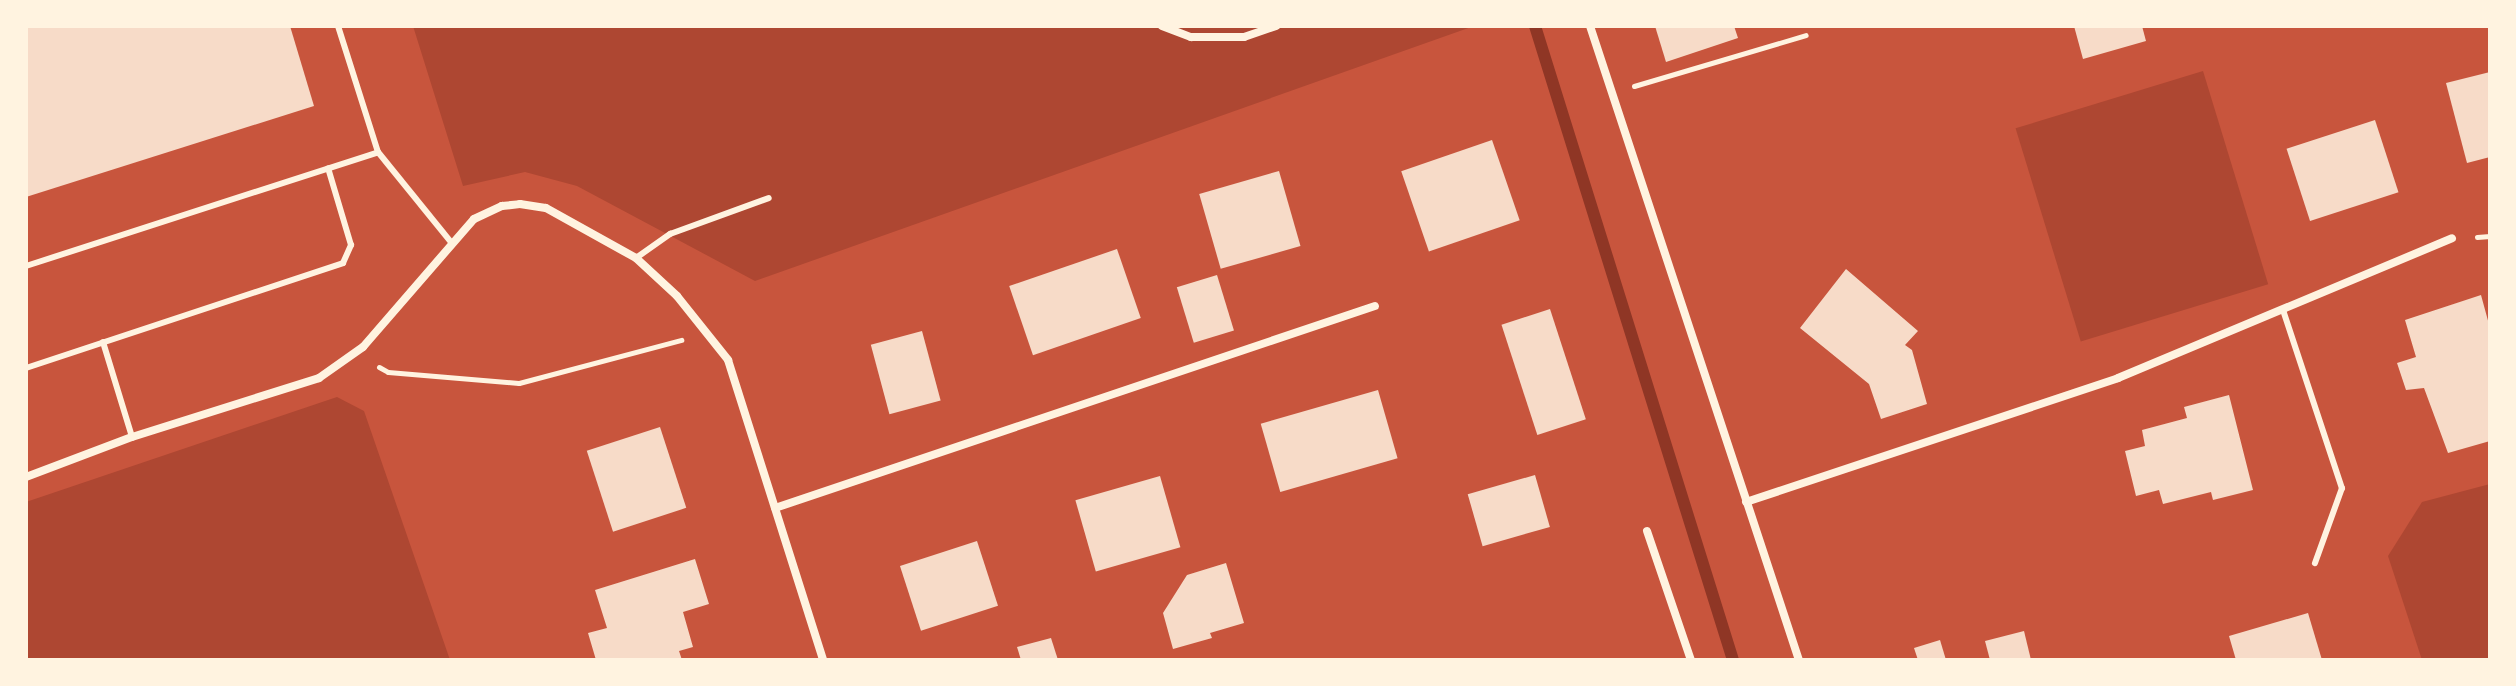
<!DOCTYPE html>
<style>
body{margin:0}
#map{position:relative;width:2516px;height:686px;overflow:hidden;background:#c8553d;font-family:Roboto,sans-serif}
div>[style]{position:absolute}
.green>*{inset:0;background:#ae4732;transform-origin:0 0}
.stream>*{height:12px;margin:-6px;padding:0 6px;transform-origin:6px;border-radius:6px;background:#8f3625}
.building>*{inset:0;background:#f7dbc8;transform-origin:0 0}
.path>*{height:5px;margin:-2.5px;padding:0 2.5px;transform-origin:2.5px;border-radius:2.5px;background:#fff3e0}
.service>*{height:6px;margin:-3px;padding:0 3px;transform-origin:3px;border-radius:3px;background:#fff3e0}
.minor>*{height:8px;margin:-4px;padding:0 4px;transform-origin:4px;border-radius:4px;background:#fff3e0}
span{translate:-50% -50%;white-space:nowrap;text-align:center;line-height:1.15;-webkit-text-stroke:8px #fff3e0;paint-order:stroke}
.frame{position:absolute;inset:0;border:28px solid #fff3e0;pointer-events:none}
</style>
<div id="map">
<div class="green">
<div style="clip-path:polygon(413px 26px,1474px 26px,755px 281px,577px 186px,525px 172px,463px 186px)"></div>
<div style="left:2203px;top:71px;width:223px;height:196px;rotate:73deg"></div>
<div style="clip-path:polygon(337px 397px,364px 411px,450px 660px,26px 660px,26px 502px)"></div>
<div style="clip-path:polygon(2490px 484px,2490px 660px,2422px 660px,2388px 556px,2422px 502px)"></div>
</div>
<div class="stream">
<div style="left:1535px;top:26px;width:664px;rotate:72.66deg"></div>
</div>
<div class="building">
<div style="clip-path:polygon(26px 26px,290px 26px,314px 106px,26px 197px)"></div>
<div style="clip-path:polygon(1655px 26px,1734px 26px,1738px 38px,1666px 62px)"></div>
<div style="clip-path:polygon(2074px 26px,2142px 26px,2146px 41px,2083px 59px)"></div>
<div style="clip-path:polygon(2490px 72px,2490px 157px,2467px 163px,2446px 83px)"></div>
<div style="left:2375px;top:120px;width:76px;height:93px;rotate:72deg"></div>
<div style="left:1492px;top:140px;width:85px;height:96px;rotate:71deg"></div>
<div style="left:1279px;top:171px;width:78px;height:83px;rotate:74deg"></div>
<div style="left:1117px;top:249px;width:73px;height:114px;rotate:71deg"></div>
<div style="clip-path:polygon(1846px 269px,1918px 331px,1905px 345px,1912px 350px,1927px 404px,1881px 419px,1869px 384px,1800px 328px)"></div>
<div style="left:1217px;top:275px;width:58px;height:42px;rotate:73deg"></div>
<div style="clip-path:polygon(2481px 295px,2490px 328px,2490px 441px,2448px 453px,2424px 388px,2406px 390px,2397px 363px,2416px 357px,2405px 320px)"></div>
<div style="left:1550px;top:309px;width:116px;height:51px;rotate:72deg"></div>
<div style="left:922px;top:331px;width:72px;height:53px;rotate:75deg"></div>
<div style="left:1378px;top:390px;width:71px;height:122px;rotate:74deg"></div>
<div style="clip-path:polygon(2229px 395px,2253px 490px,2213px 500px,2211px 492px,2163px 504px,2159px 490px,2136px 496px,2125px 451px,2145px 446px,2142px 430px,2187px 418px,2184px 407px)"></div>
<div style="left:660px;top:427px;width:85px;height:77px;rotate:72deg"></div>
<div style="left:1535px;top:475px;width:54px;height:70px;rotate:74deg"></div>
<div style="left:1160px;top:476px;width:74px;height:88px;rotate:74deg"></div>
<div style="left:977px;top:541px;width:68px;height:81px;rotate:72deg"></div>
<div style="clip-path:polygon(695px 559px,709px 604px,683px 612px,693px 647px,679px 651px,682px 660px,596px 660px,588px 633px,607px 628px,595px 590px)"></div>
<div style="clip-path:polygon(1226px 563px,1244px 623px,1210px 633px,1212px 638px,1173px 649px,1163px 613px,1187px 575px)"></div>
<div style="clip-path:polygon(2308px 613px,2322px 660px,2236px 660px,2229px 636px)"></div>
<div style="clip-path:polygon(2024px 631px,2031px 660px,1990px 660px,1985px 641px)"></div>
<div style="clip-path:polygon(1051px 638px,1058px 660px,1021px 660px,1017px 647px)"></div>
<div style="clip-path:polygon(1940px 640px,1946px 660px,1918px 660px,1914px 648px)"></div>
</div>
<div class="path">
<div style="left:1634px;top:86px;width:179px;rotate:-16.5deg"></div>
<div style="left:2477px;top:237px;width:13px;rotate:-4deg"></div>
<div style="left:379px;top:367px;width:10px;rotate:29deg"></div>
<div style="left:388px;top:372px;width:131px;rotate:4.8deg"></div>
<div style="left:519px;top:383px;width:168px;rotate:-14.9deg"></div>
</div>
<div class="service">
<div style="left:338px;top:26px;width:132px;rotate:72.4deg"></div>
<div style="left:378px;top:152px;width:116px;rotate:51deg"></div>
<div style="left:636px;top:258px;width:42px;rotate:-35.2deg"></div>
<div style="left:670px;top:234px;width:105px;rotate:-20deg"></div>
<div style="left:26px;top:266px;width:370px;rotate:-17.9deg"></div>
<div style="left:2283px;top:310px;width:188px;rotate:71.7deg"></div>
<div style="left:2342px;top:488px;width:80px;rotate:109.8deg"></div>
<div style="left:103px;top:342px;width:99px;rotate:73deg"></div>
<div style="left:26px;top:368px;width:334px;rotate:-18.3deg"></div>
<div style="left:343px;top:263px;width:20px;rotate:-66deg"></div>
<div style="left:351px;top:245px;width:80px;rotate:-106.6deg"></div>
</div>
<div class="minor">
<div style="left:1162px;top:26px;width:31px;rotate:21deg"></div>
<div style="left:1191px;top:37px;width:53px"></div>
<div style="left:1244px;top:37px;width:34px;rotate:-19deg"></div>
<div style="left:1590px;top:26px;width:668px;rotate:71.76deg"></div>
<div style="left:26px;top:477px;width:113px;rotate:-20.7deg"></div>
<div style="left:132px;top:437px;width:196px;rotate:-17.5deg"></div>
<div style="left:319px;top:378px;width:54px;rotate:-35.2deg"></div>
<div style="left:363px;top:347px;width:169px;rotate:-49.1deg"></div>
<div style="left:474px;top:219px;width:31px;rotate:-25deg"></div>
<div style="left:502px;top:206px;width:18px;rotate:-6deg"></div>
<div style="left:520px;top:204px;width:26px;rotate:9deg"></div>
<div style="left:546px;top:208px;width:103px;rotate:29.1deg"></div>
<div style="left:636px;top:258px;width:56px;rotate:42.8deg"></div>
<div style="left:677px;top:296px;width:82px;rotate:51.4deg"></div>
<div style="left:728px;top:360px;width:315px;rotate:72.4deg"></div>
<div style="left:1746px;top:502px;width:392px;rotate:-18.4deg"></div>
<div style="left:2118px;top:378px;width:362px;rotate:-22.7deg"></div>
<div style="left:775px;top:508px;width:633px;rotate:-18.61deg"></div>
<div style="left:1647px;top:531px;width:136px;rotate:71.2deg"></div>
</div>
<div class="frame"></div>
</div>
